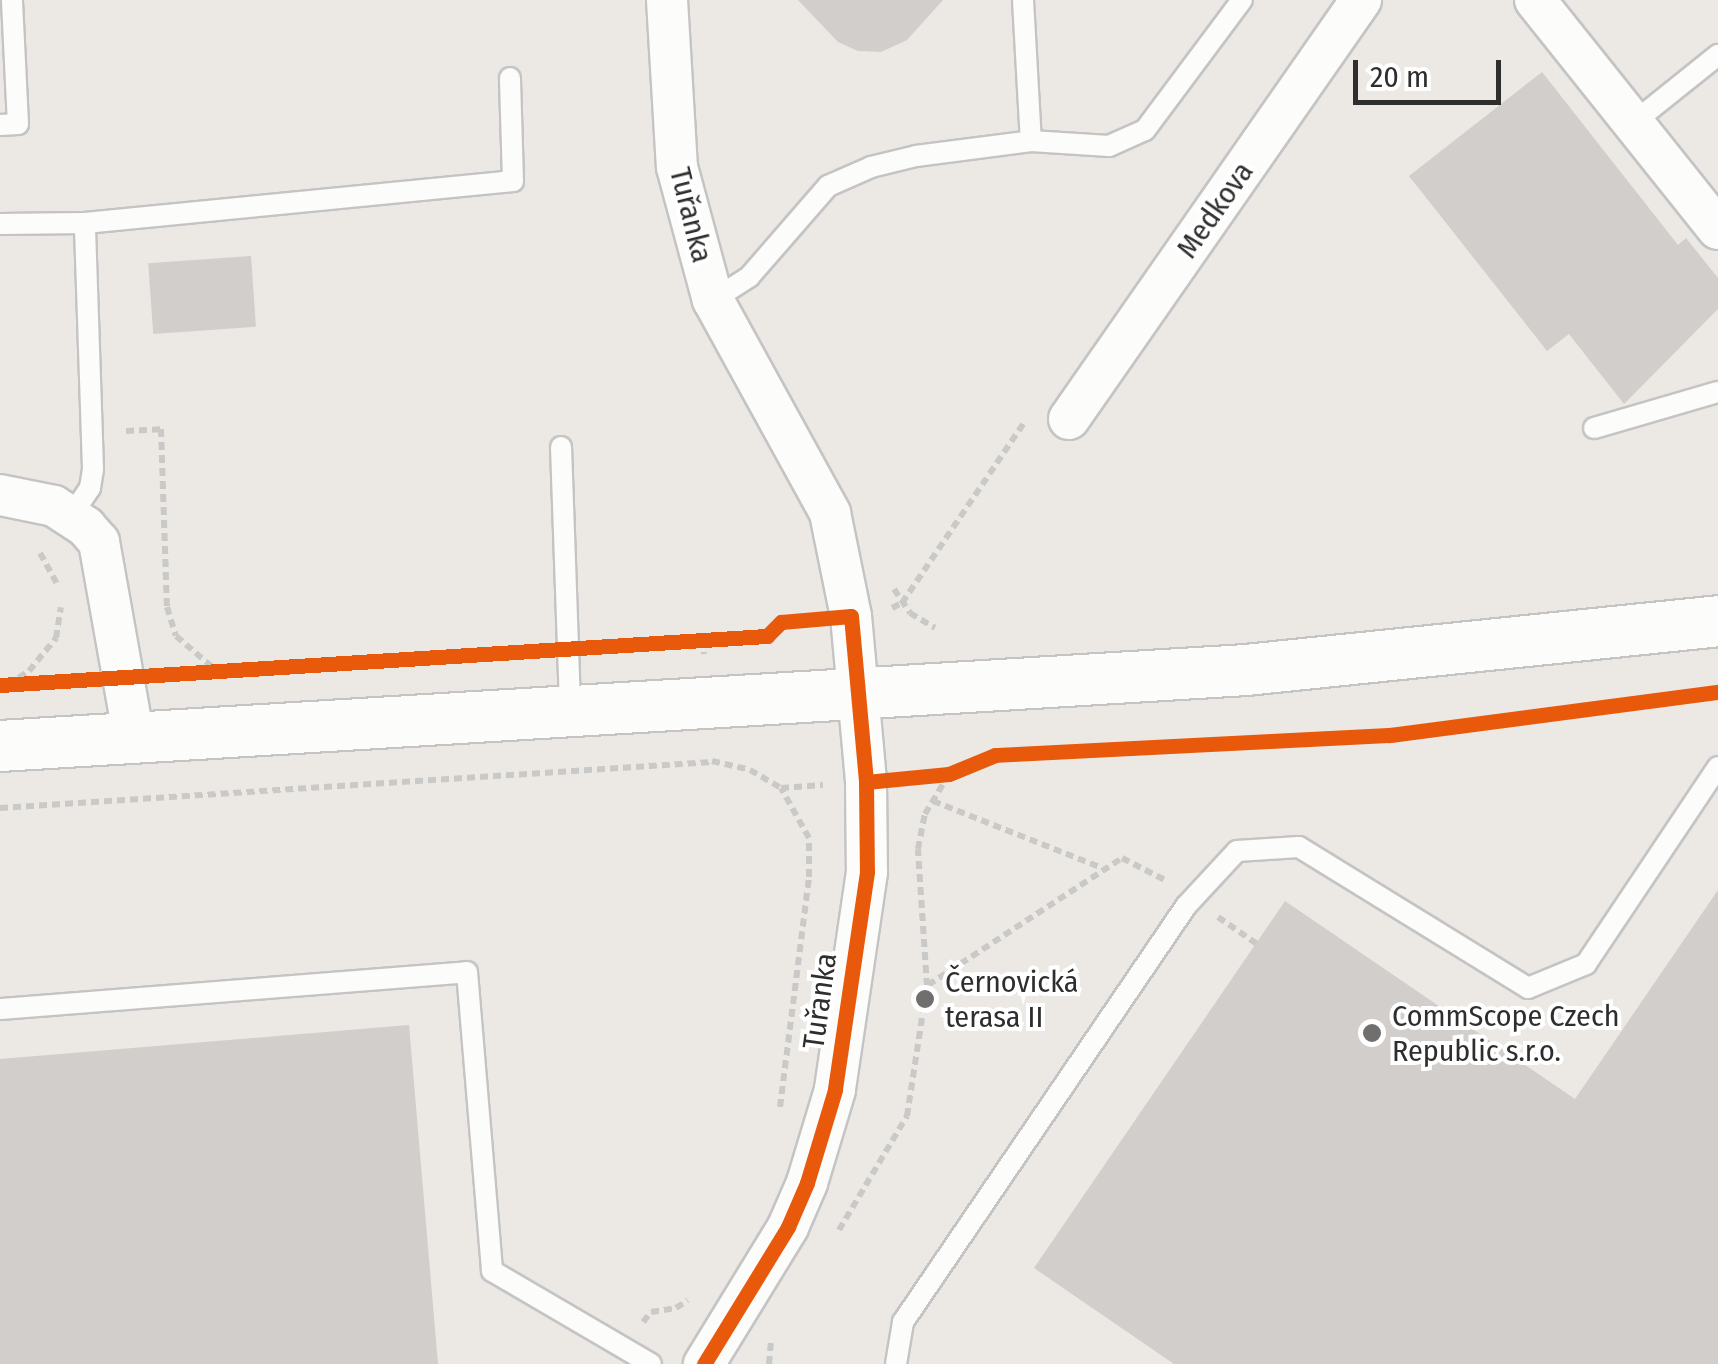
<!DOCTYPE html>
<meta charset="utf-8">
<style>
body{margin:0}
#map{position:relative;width:1718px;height:1364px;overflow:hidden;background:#ece8e4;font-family:"Fira Sans Condensed",sans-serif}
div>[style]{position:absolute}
.building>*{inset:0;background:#d1cecb;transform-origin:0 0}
.path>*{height:6px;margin-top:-3px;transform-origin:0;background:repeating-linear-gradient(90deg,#c9c9c8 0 8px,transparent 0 13px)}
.roads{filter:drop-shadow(2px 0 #c5c4c5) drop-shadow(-2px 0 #c5c4c5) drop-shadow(0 2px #c5c4c5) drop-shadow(0 -2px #c5c4c5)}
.service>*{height:20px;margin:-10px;padding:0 10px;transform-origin:10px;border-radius:10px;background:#fcfcfb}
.minor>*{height:40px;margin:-20px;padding:0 20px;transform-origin:20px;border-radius:20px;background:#fcfcfb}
.tertiary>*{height:50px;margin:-25px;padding:0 25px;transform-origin:25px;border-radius:25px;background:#fcfcfb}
.cycleway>*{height:15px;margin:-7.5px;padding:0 7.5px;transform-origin:7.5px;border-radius:7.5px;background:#e8590c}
.dots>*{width:28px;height:28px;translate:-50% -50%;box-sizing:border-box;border:5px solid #fff;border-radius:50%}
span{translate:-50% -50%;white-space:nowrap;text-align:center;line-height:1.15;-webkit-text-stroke:8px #fff;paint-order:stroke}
.street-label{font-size:30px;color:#2e2e2e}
.poi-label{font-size:30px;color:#2e2e2e}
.left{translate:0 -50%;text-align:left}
.scale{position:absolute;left:1353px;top:60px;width:148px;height:45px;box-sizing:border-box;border:5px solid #2e2e2e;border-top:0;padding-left:12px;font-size:30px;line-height:35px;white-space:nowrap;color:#2e2e2e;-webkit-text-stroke:8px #fff;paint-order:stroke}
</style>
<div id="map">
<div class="building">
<div style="clip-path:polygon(798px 0,943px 0,907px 40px,881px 52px,858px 51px,838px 42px)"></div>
<div style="clip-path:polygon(1542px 72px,1678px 245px,1686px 238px,1718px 278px,1718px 309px,1624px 404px,1569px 334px,1547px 351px,1409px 176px)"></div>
<div style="left:251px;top:256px;width:71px;height:103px;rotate:86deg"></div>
<div style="clip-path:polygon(1718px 890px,1718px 1364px,1174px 1364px,1034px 1268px,1285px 901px,1575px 1099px)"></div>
<div style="clip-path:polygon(409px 1025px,438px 1364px,0 1364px,0 1059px)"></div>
</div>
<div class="path">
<div style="left:126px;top:431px;width:35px;rotate:-3deg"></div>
<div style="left:161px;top:429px;width:178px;rotate:88.1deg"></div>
<div style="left:167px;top:607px;width:30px;rotate:73deg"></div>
<div style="left:176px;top:636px;width:55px;rotate:40.6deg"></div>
<div style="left:40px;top:553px;width:37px;rotate:61deg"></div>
<div style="left:894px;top:589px;width:29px;rotate:56deg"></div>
<div style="left:910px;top:613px;width:29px;rotate:31deg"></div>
<div style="left:892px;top:608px;width:11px;rotate:-27deg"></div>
<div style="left:902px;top:603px;width:221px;rotate:-55.9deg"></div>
<div style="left:703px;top:639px;width:15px;rotate:86deg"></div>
<div style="left:8px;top:685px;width:25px;rotate:-34deg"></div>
<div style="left:29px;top:671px;width:43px;rotate:-50.7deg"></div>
<div style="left:56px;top:638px;width:31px;rotate:-81deg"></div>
<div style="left:712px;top:761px;width:39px;rotate:13deg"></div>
<div style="left:750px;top:770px;width:36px;rotate:30deg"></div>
<div style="left:781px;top:788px;width:42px;rotate:-4.1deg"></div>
<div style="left:911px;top:778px;width:37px;rotate:-6deg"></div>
<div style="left:933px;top:801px;width:182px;rotate:21.6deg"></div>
<div style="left:0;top:808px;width:713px;rotate:-3.7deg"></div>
<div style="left:1218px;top:917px;width:47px;rotate:34.7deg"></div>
<div style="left:928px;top:985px;width:232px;rotate:-33.2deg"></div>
<div style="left:1122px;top:858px;width:51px;rotate:27.1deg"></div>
<div style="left:780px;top:1107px;width:232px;rotate:-82.8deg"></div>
<div style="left:809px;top:877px;width:39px;rotate:-90deg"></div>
<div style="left:809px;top:838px;width:57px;rotate:-119.2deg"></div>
<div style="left:839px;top:1230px;width:133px;rotate:-59.2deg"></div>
<div style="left:907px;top:1116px;width:132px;rotate:-81.3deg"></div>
<div style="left:927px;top:986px;width:137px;rotate:-93.8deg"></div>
<div style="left:918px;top:849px;width:36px;rotate:-79deg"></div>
<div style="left:925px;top:814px;width:47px;rotate:-59deg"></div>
<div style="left:643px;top:1322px;width:13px;rotate:-51deg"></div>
<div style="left:651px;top:1312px;width:25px;rotate:-9deg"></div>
<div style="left:676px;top:1308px;width:14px;rotate:-34deg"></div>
<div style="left:769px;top:1364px;width:21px;rotate:-85deg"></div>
</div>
<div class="roads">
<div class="service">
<div style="left:1023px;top:0;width:141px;rotate:86.8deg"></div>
<div style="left:1633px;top:123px;width:109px;rotate:-38.7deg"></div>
<div style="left:0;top:125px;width:18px;rotate:-3deg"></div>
<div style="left:18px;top:124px;width:124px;rotate:-92.8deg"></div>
<div style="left:0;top:224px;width:85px;rotate:-0.7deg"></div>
<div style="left:85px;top:223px;width:430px;rotate:-5.6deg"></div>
<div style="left:513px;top:181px;width:103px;rotate:-91.7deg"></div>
<div style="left:713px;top:300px;width:43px;rotate:-32.6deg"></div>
<div style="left:749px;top:277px;width:121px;rotate:-49deg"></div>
<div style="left:828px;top:186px;width:47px;rotate:-23.8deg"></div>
<div style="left:871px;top:167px;width:46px;rotate:-13.7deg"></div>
<div style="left:916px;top:156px;width:116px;rotate:-7.4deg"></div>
<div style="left:1031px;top:141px;width:78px;rotate:3.7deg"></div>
<div style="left:1109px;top:146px;width:39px;rotate:-24deg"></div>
<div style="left:1145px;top:130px;width:162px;rotate:-53.3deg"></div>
<div style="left:1594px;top:428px;width:129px;rotate:-16.2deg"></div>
<div style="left:561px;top:447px;width:263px;rotate:88deg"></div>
<div style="left:71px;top:516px;width:34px;rotate:-56deg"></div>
<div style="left:90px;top:488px;width:19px;rotate:-81deg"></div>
<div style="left:93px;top:469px;width:246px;rotate:-91.9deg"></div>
<div style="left:0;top:1009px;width:468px;rotate:-4.5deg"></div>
<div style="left:467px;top:972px;width:300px;rotate:85.2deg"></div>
<div style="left:492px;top:1271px;width:184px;rotate:30.3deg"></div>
<div style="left:896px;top:1364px;width:43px;rotate:-80.5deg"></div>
<div style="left:903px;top:1322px;width:503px;rotate:-55.77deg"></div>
<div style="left:1186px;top:906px;width:75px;rotate:-47.2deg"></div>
<div style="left:1237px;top:851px;width:62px;rotate:-3.7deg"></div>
<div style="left:1299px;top:847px;width:269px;rotate:31.6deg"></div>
<div style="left:1528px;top:988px;width:63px;rotate:-22.5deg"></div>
<div style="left:1586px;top:964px;width:237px;rotate:-56.2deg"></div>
</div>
<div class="minor">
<div style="left:667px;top:0;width:167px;rotate:86.6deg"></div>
<div style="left:677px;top:167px;width:138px;rotate:74.9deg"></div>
<div style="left:713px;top:300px;width:243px;rotate:61.2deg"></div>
<div style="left:830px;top:513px;width:105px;rotate:78.5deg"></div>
<div style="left:851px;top:616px;width:167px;rotate:84.8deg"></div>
<div style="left:866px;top:782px;width:90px;rotate:89.4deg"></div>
<div style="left:867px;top:872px;width:220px;rotate:98.4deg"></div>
<div style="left:835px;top:1090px;width:97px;rotate:106.8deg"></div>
<div style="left:807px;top:1183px;width:48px;rotate:113.4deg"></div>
<div style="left:788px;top:1227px;width:161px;rotate:121.5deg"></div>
<div style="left:1535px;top:0;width:293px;rotate:51.4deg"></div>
<div style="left:1069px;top:419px;width:511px;rotate:-55.13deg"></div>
<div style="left:0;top:495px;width:55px;rotate:11.5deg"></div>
<div style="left:54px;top:506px;width:38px;rotate:33deg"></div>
<div style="left:86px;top:527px;width:20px;rotate:49deg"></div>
<div style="left:99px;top:542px;width:199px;rotate:79.9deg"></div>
</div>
<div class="tertiary">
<div style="left:0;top:746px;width:1248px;rotate:-3.49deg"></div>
<div style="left:1246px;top:670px;width:475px;rotate:-5.9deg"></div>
</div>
</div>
<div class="cycleway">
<div style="left:0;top:685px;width:769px;rotate:-3.66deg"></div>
<div style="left:767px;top:636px;width:20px;rotate:-45deg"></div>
<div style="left:781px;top:622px;width:70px;rotate:-4.9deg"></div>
<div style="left:851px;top:616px;width:167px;rotate:84.8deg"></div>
<div style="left:866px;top:782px;width:90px;rotate:89.4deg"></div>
<div style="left:867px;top:872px;width:220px;rotate:98.4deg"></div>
<div style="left:835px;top:1090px;width:97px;rotate:106.8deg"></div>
<div style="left:807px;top:1183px;width:48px;rotate:113.4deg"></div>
<div style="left:788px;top:1227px;width:161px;rotate:121.5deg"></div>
<div style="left:866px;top:782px;width:83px;rotate:-5.5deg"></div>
<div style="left:949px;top:774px;width:50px;rotate:-22.4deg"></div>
<div style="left:995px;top:755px;width:396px;rotate:-2.9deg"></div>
<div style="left:1390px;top:735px;width:331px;rotate:-7.5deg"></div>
</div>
<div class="dots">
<div style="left:925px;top:999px;background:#706f6e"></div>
<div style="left:1372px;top:1033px;background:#706f6e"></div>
</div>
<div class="street-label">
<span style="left:1215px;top:210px;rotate:-55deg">Medkova</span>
<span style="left:691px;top:215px;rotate:76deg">Tuřanka</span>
<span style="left:820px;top:1001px;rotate:-82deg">Tuřanka</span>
</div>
<div class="poi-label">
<span class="left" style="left:945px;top:999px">Černovická<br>terasa II</span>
<span class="left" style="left:1392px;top:1033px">CommScope Czech<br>Republic s.r.o.</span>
</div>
<div class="scale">20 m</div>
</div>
